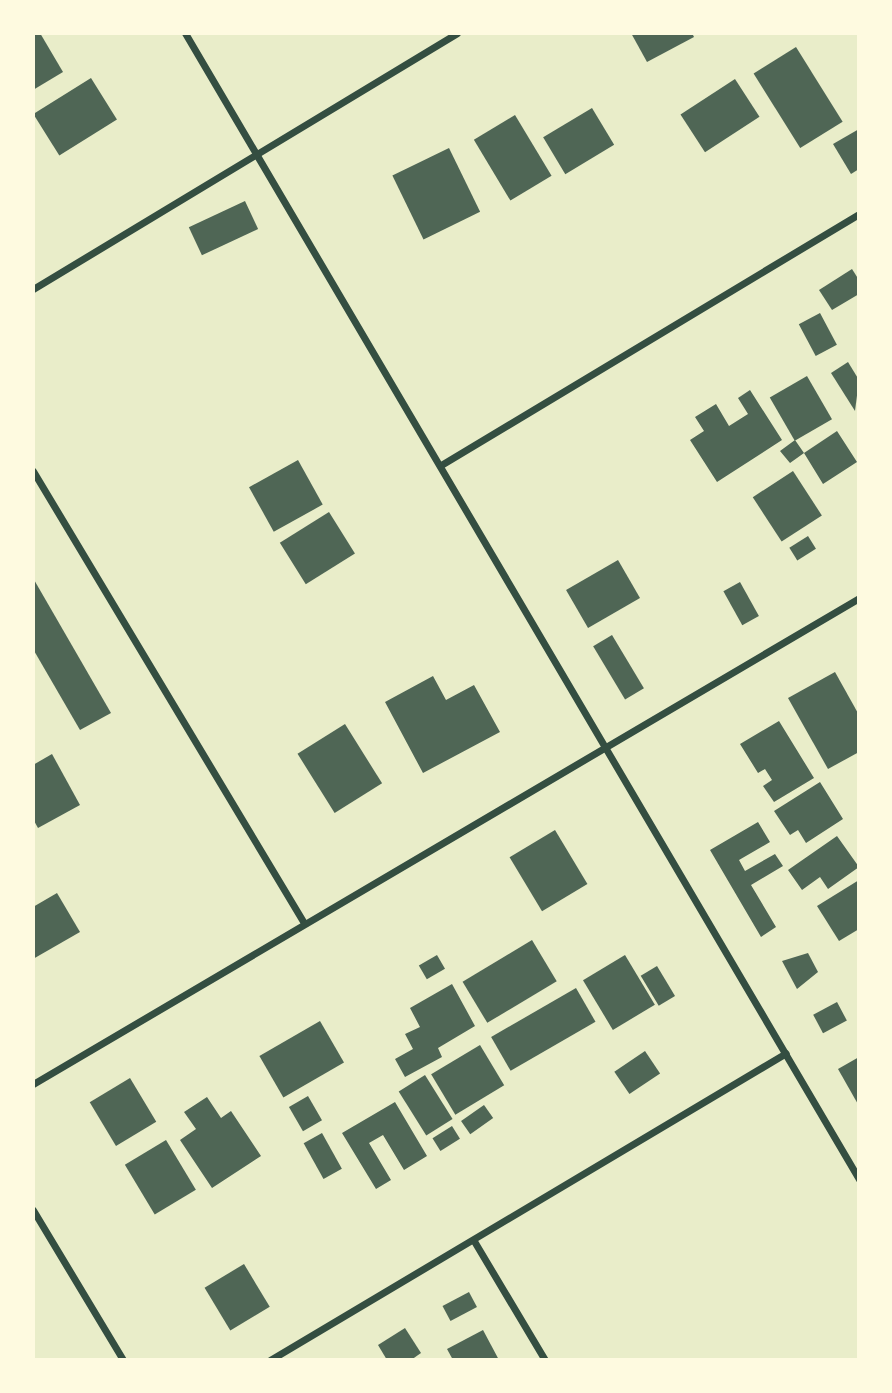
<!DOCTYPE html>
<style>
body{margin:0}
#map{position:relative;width:892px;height:1393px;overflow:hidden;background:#e9edc9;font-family:Overpass,sans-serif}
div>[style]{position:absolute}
.building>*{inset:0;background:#4f6655;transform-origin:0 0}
.minor>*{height:7px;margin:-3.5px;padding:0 3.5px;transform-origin:3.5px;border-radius:3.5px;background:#344e41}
span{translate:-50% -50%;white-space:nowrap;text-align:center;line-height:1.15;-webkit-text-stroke:7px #fefae0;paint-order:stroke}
.frame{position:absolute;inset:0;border:35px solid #fefae0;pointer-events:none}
</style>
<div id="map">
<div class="building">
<div style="clip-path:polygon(33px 33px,40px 33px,63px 72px,33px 90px)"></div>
<div style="clip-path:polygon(631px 33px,692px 33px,694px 37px,647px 62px)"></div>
<div style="left:796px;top:47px;width:88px;height:50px;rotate:58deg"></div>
<div style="left:91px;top:78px;width:49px;height:68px;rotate:58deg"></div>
<div style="left:735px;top:79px;width:45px;height:65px;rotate:57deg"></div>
<div style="left:592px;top:108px;width:43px;height:57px;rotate:59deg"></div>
<div style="left:515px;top:115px;width:71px;height:48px;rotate:59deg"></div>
<div style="clip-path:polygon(859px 129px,859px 169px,851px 174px,833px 144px)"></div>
<div style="left:449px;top:148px;width:71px;height:63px;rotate:64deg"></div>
<div style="left:245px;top:201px;width:31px;height:62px;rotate:65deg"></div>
<div style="clip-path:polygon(852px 269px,859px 280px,859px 294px,832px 310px,819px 290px)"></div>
<div style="left:820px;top:313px;width:36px;height:24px;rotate:62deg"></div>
<div style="clip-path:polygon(848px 362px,859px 380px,855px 411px,831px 373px)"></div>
<div style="left:807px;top:376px;width:50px;height:43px;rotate:60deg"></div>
<div style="clip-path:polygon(750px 390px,782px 440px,717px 482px,690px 440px,704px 431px,695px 417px,716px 404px,729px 426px,748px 414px,738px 398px)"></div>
<div style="clip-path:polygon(837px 431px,857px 462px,823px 484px,804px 453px,790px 463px,780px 451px,795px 440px,804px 453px)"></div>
<div style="left:298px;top:460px;width:51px;height:56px;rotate:61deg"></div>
<div style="left:793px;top:471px;width:53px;height:48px;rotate:57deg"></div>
<div style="left:329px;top:512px;width:49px;height:58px;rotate:58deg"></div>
<div style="left:808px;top:536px;width:15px;height:22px;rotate:58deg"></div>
<div style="left:618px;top:560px;width:44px;height:60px;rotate:60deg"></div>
<div style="clip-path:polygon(33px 578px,111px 713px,80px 730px,33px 649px)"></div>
<div style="left:740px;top:582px;width:39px;height:19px;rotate:61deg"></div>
<div style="left:612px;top:635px;width:62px;height:22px;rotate:59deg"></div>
<div style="clip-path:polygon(835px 672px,859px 715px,859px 752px,828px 769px,788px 698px)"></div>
<div style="clip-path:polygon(433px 676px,446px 700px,474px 685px,500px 732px,423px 773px,385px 702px)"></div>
<div style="clip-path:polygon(779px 721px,814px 778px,774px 802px,763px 786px,772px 780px,765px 769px,758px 773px,740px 744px)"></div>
<div style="left:345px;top:724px;width:70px;height:56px;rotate:58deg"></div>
<div style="clip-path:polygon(52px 754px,80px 805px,38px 828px,33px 819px,33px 765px)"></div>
<div style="clip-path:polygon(820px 782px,843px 819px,806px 843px,798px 830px,790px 835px,774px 811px)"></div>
<div style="clip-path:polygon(758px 822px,770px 842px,739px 860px,745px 871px,775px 854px,783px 866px,751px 885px,776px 927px,761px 937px,710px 850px)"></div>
<div style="left:555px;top:830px;width:63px;height:53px;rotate:59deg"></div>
<div style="clip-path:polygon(837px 836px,859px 867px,828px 889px,820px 877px,802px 890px,788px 870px)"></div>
<div style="clip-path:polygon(859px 880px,859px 929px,839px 941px,817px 906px)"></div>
<div style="clip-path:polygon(57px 893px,80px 932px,33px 959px,33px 907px)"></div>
<div style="left:532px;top:940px;width:48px;height:81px;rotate:59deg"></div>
<div style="clip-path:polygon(808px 953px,818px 972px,797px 989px,782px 961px)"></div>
<div style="left:437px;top:955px;width:16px;height:21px;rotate:60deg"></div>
<div style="left:625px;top:955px;width:58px;height:49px;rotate:59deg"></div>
<div style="left:657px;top:966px;width:35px;height:19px;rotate:59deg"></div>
<div style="clip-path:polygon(452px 984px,475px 1026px,438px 1048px,442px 1057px,405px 1077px,395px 1059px,413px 1049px,405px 1034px,420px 1027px,410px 1008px)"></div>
<div style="left:576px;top:988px;width:39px;height:98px;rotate:60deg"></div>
<div style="left:837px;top:1002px;width:21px;height:27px;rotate:62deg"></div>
<div style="left:320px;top:1021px;width:48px;height:70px;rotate:60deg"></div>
<div style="left:480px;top:1045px;width:47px;height:57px;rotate:59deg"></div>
<div style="left:645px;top:1051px;width:27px;height:37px;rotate:56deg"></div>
<div style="clip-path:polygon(859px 1057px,859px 1106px,838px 1069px)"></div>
<div style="left:425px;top:1075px;width:52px;height:31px;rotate:58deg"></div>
<div style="left:130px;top:1078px;width:51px;height:47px;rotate:59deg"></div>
<div style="left:308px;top:1096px;width:28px;height:22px;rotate:60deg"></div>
<div style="clip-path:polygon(207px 1097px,221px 1118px,231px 1111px,261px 1156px,212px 1188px,180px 1140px,196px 1129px,184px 1112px)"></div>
<div style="clip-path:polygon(395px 1102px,427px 1156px,404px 1170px,383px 1135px,369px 1143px,391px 1180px,376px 1189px,342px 1133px)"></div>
<div style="left:484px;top:1105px;width:16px;height:28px;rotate:55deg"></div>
<div style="left:452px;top:1126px;width:15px;height:23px;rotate:58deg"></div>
<div style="left:322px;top:1133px;width:41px;height:21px;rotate:61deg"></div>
<div style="left:166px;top:1140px;width:58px;height:48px;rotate:59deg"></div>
<div style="left:244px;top:1264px;width:50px;height:46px;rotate:59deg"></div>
<div style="left:469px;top:1292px;width:17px;height:30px;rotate:62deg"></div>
<div style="clip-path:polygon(405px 1328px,421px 1353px,411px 1360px,387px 1360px,378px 1345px)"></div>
<div style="clip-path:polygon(483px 1330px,499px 1360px,453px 1360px,447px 1349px)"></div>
</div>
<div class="minor">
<div style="left:185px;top:33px;width:1330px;rotate:59.54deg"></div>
<div style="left:33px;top:289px;width:495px;rotate:-31.1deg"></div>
<div style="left:441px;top:465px;width:488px;rotate:-31deg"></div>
<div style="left:33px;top:471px;width:527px;rotate:59.05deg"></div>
<div style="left:33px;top:1084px;width:958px;rotate:-30.47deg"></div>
<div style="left:33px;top:1210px;width:175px;rotate:59deg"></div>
<div style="left:474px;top:1241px;width:139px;rotate:59.2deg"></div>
<div style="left:270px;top:1360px;width:600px;rotate:-30.75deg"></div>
</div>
<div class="frame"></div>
</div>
